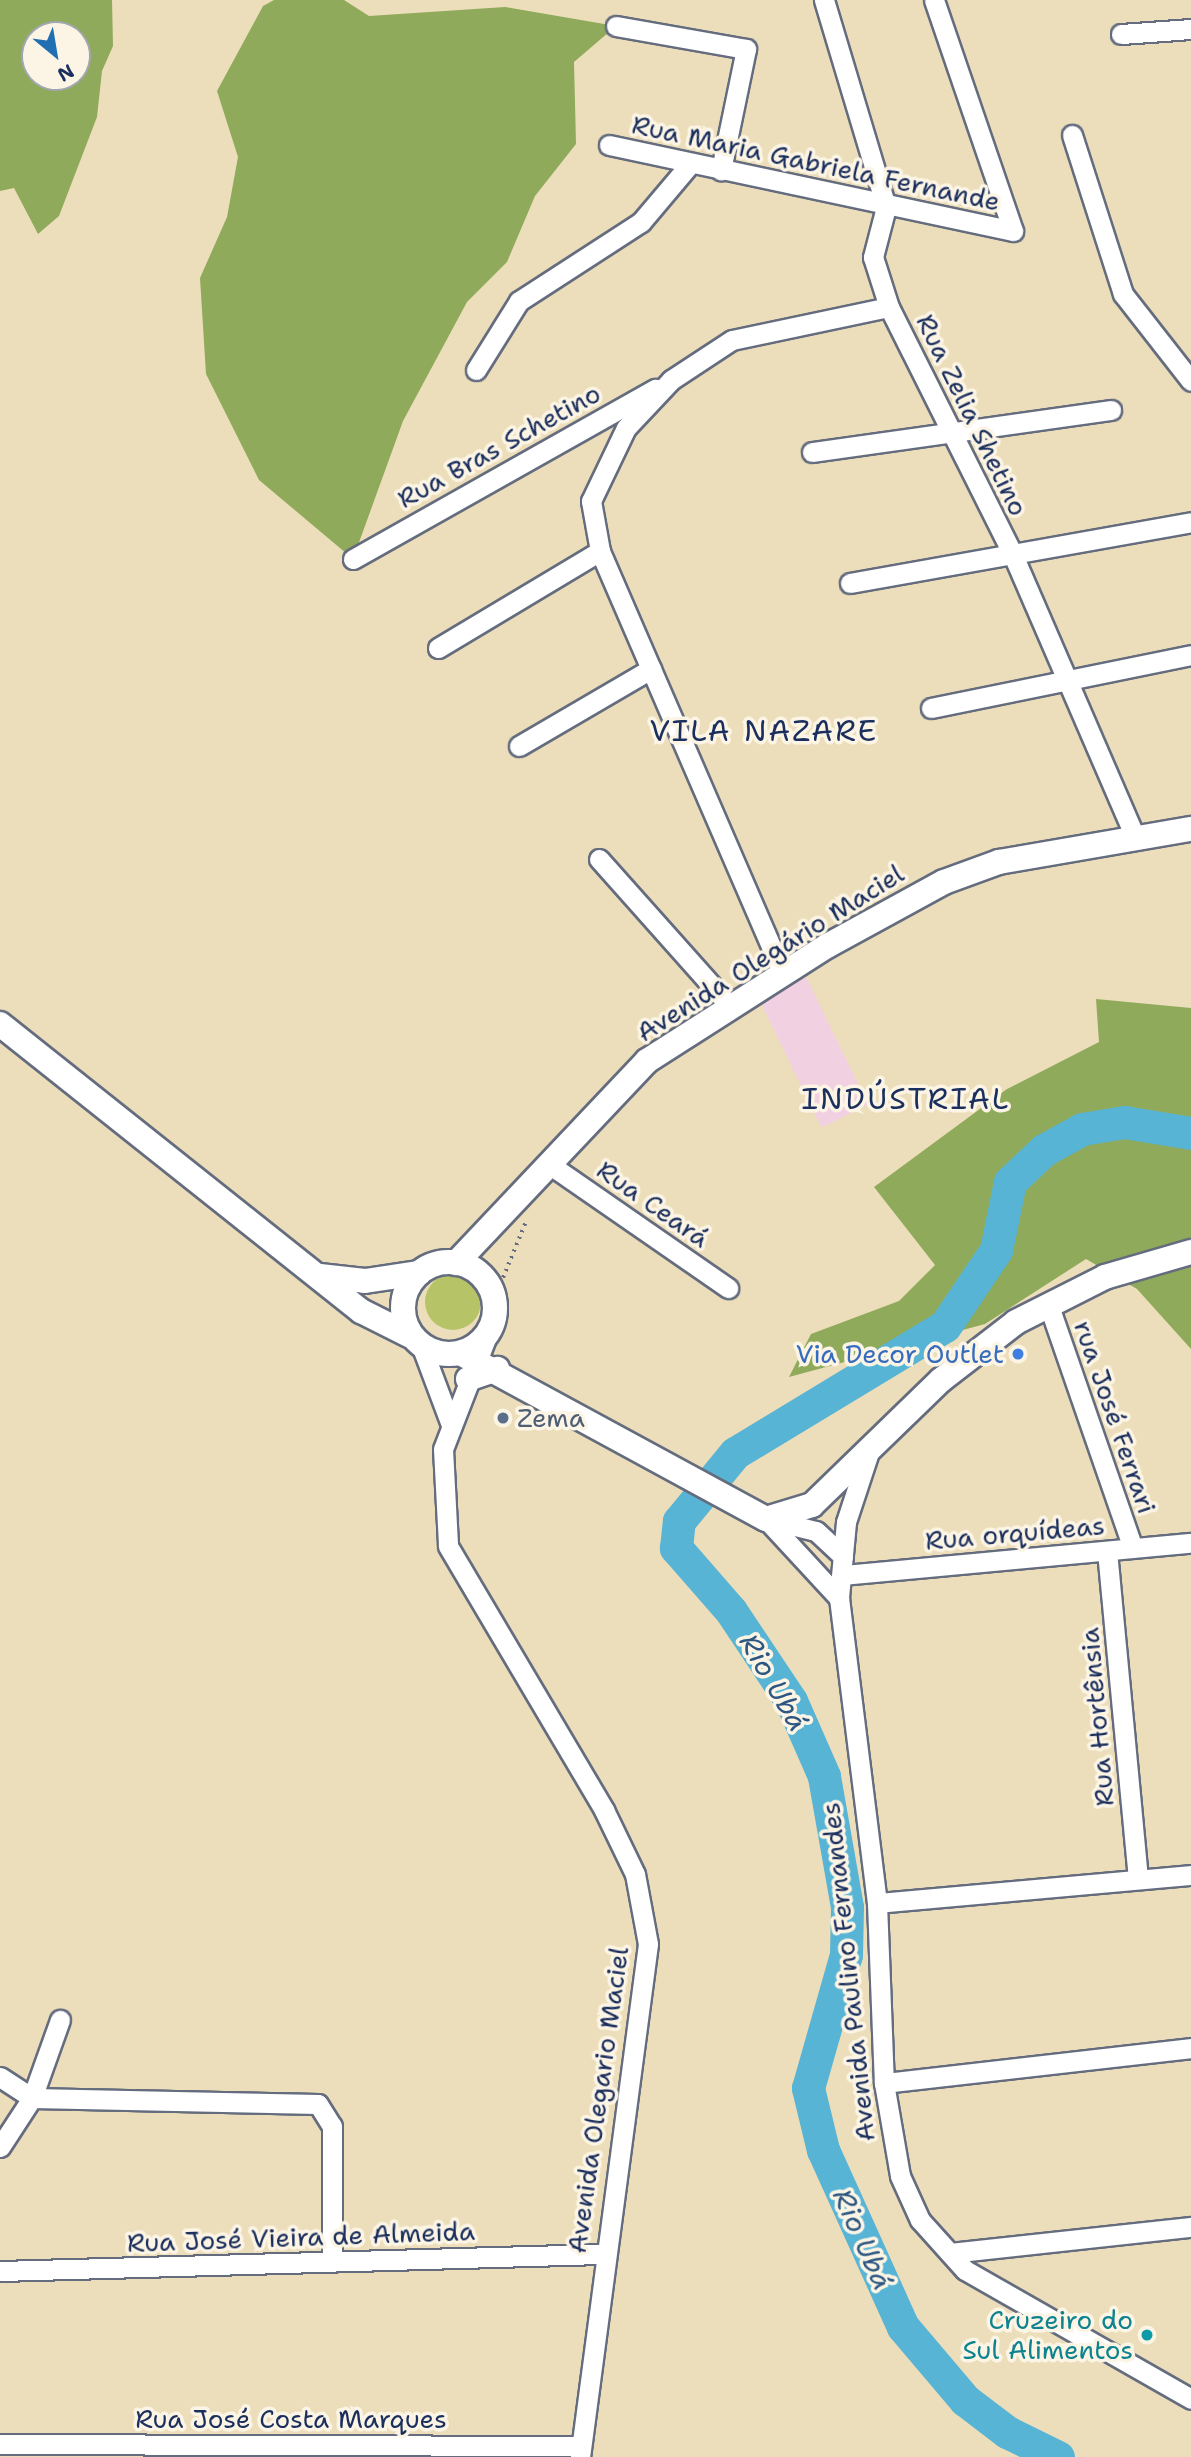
<!DOCTYPE html>
<meta charset="utf-8">
<style>
body{margin:0}
#map{position:relative;width:1191px;height:2457px;overflow:hidden;background:#ecdeba;font-family:"Shantell Sans",sans-serif}
div>[style]{position:absolute}
.built>*{inset:0;background:#f1d0e2;transform-origin:0 0}
.green>*{inset:0;background:#b6c467}
.round{border-radius:50%}
.forest>*{inset:0;background:#90aa5c}
.river>*{height:33px;margin:-16.5px;padding:0 16.5px;transform-origin:16.5px;border-radius:16.5px;background:#57b4d5}
.path>*{height:3.5px;margin-top:-1.75px;transform-origin:0;background:repeating-linear-gradient(90deg,#646c7e 0 2px,transparent 0 7px)}
.roads{filter:drop-shadow(2px 0 #646c7e) drop-shadow(-2px 0 #646c7e) drop-shadow(0 2px #646c7e) drop-shadow(0 -2px #646c7e)}
.minor>*{height:19px;margin:-9.5px;padding:0 9.5px;transform-origin:9.5px;border-radius:9.5px;background:#fff}
.major>*{height:24px;margin:-12px;padding:0 12px;transform-origin:12px;border-radius:12px;background:#fff}
.major>.ring{margin:-12px;padding:0;box-sizing:content-box;background:none;border:24px solid #fff;border-radius:50%}
.dots>*{width:19px;height:19px;translate:-50% -50%;box-sizing:border-box;border:4px solid #fcf5e5;border-radius:50%}
span{translate:-50% -50%;white-space:nowrap;text-align:center;line-height:1.15;-webkit-text-stroke:7px #fcf5e5;paint-order:stroke}
.street-label{font-size:26px;color:#1b2f5e}
.shop-label{font-size:26px;color:#366cbe}
.right{translate:-100% -50%;text-align:right}
.service-label{font-size:26px;color:#4e5e75}
.left{translate:0 -50%;text-align:left}
.culture-label{font-size:26px;color:#0d838f}
.water-label{font-size:28px;color:#2d5782;font-style:italic}
.quarter-label{font-size:30px;color:#1b2f5e;letter-spacing:2px}
.north{position:absolute;left:21px;top:21px;width:70px;height:70px;box-sizing:border-box;background:#fcf5e5;border:2px solid #a2a6af;border-radius:50%;rotate:150deg;font-size:19px;font-weight:700;line-height:28px;text-align:center;color:#1b2f5e}
.north::after{content:'';display:block;margin:auto;width:24px;height:32px;background:#1f6fb2;clip-path:polygon(50% 0,100% 100%,50% 72%,0 100%)}
</style>
<div id="map">
<div class="built">
<div style="left:806px;top:977px;width:142px;height:52px;rotate:64deg"></div>
</div>
<div class="green">
<div class="round" style="left:425px;top:1274px;width:56px;height:56px"></div>
</div>
<div class="forest">
<div style="clip-path:polygon(evenodd,0 0,112px 0,113px 46px,102px 71px,97px 117px,59px 216px,38px 234px,14px 188px,0 191px,0 0,77px 35px,77px 77px,35px 77px,35px 35px,77px 35px)"></div>
<div style="clip-path:polygon(274px 0,344px 0,369px 16px,505px 7px,616px 26px,574px 62px,576px 144px,535px 196px,507px 262px,467px 302px,403px 421px,353px 559px,259px 480px,206px 374px,200px 278px,227px 217px,238px 157px,217px 91px,263px 6px)"></div>
<div style="clip-path:polygon(1096px 999px,1191px 1008px,1191px 1349px,1137px 1289px,1086px 1259px,985px 1324px,789px 1377px,811px 1334px,899px 1301px,935px 1265px,874px 1187px,1007px 1089px,1099px 1042px)"></div>
</div>
<div class="river">
<div style="left:1058px;top:2457px;width:57px;rotate:-153.9deg"></div>
<div style="left:1007px;top:2432px;width:53px;rotate:-142.7deg"></div>
<div style="left:965px;top:2400px;width:96px;rotate:-130.3deg"></div>
<div style="left:903px;top:2327px;width:194px;rotate:-114.3deg"></div>
<div style="left:823px;top:2150px;width:64px;rotate:-103.6deg"></div>
<div style="left:808px;top:2088px;width:138px;rotate:-74.1deg"></div>
<div style="left:846px;top:1955px;width:48px;rotate:-88.8deg"></div>
<div style="left:847px;top:1907px;width:133px;rotate:-100deg"></div>
<div style="left:824px;top:1776px;width:82px;rotate:-113.7deg"></div>
<div style="left:791px;top:1701px;width:108px;rotate:-123.7deg"></div>
<div style="left:731px;top:1611px;width:84px;rotate:-131.1deg"></div>
<div style="left:676px;top:1548px;width:27px;rotate:-84deg"></div>
<div style="left:679px;top:1521px;width:88px;rotate:-50.5deg"></div>
<div style="left:735px;top:1453px;width:245px;rotate:-31.2deg"></div>
<div style="left:945px;top:1326px;width:92px;rotate:-56.1deg"></div>
<div style="left:996px;top:1250px;width:69px;rotate:-78.4deg"></div>
<div style="left:1010px;top:1182px;width:47px;rotate:-43.3deg"></div>
<div style="left:1044px;top:1150px;width:43px;rotate:-28.9deg"></div>
<div style="left:1082px;top:1129px;width:43px;rotate:-9.5deg"></div>
<div style="left:1124px;top:1122px;width:68px;rotate:9.3deg"></div>
</div>
<div class="path">
<div style="left:495px;top:1297px;width:82px;rotate:-67.8deg"></div>
</div>
<div class="roads">
<div class="minor">
<div style="left:824px;top:0;width:216px;rotate:73.3deg"></div>
<div style="left:886px;top:207px;width:52px;rotate:104.6deg"></div>
<div style="left:873px;top:257px;width:52px;rotate:72.3deg"></div>
<div style="left:889px;top:307px;width:277px;rotate:63.4deg"></div>
<div style="left:1013px;top:555px;width:309px;rotate:66.6deg"></div>
<div style="left:934px;top:0;width:244px;rotate:71.1deg"></div>
<div style="left:616px;top:26px;width:132px;rotate:10deg"></div>
<div style="left:746px;top:49px;width:124px;rotate:101.7deg"></div>
<div style="left:1121px;top:34px;width:70px;rotate:-4.1deg"></div>
<div style="left:1072px;top:135px;width:167px;rotate:72.2deg"></div>
<div style="left:1123px;top:294px;width:110px;rotate:52deg"></div>
<div style="left:609px;top:145px;width:413px;rotate:12deg"></div>
<div style="left:476px;top:370px;width:81px;rotate:-58.1deg"></div>
<div style="left:519px;top:301px;width:145px;rotate:-32.9deg"></div>
<div style="left:641px;top:222px;width:76px;rotate:-49.8deg"></div>
<div style="left:812px;top:452px;width:302px;rotate:-8deg"></div>
<div style="left:353px;top:559px;width:347px;rotate:-29.4deg"></div>
<div style="left:850px;top:583px;width:346px;rotate:-10.1deg"></div>
<div style="left:438px;top:648px;width:189px;rotate:-30.9deg"></div>
<div style="left:931px;top:708px;width:265px;rotate:-11.5deg"></div>
<div style="left:519px;top:746px;width:153px;rotate:-30.3deg"></div>
<div style="left:599px;top:859px;width:197px;rotate:48.3deg"></div>
<div style="left:783px;top:974px;width:461px;rotate:-113.4deg"></div>
<div style="left:600px;top:551px;width:51px;rotate:-100.2deg"></div>
<div style="left:591px;top:501px;width:81px;rotate:-64.4deg"></div>
<div style="left:626px;top:428px;width:66px;rotate:-46.8deg"></div>
<div style="left:671px;top:380px;width:73px;rotate:-33.3deg"></div>
<div style="left:732px;top:340px;width:160px;rotate:-11.9deg"></div>
<div style="left:549px;top:1164px;width:218px;rotate:34.7deg"></div>
<div style="left:1048px;top:1303px;width:259px;rotate:70.9deg"></div>
<div style="left:488px;top:1333px;width:124px;rotate:111.2deg"></div>
<div style="left:443px;top:1449px;width:97px;rotate:87deg"></div>
<div style="left:448px;top:1546px;width:307px;rotate:59.4deg"></div>
<div style="left:604px;top:1810px;width:71px;rotate:64.2deg"></div>
<div style="left:635px;top:1874px;width:71px;rotate:79.5deg"></div>
<div style="left:648px;top:1944px;width:517px;rotate:97.55deg"></div>
<div style="left:421px;top:1345px;width:85px;rotate:69.4deg"></div>
<div style="left:870px;top:1449px;width:77px;rotate:108.2deg"></div>
<div style="left:846px;top:1522px;width:76px;rotate:95.3deg"></div>
<div style="left:839px;top:1598px;width:307px;rotate:82.9deg"></div>
<div style="left:877px;top:1903px;width:180px;rotate:87.8deg"></div>
<div style="left:884px;top:2083px;width:94px;rotate:80.2deg"></div>
<div style="left:900px;top:2176px;width:48px;rotate:65.6deg"></div>
<div style="left:920px;top:2220px;width:67px;rotate:48deg"></div>
<div style="left:965px;top:2270px;width:260px;rotate:29.7deg"></div>
<div style="left:766px;top:1519px;width:108px;rotate:47.3deg"></div>
<div style="left:767px;top:1519px;width:50px;rotate:13.8deg"></div>
<div style="left:816px;top:1531px;width:37px;rotate:43deg"></div>
<div style="left:1107px;top:1551px;width:329px;rotate:84.6deg"></div>
<div style="left:843px;top:1575px;width:349px;rotate:-5.3deg"></div>
<div style="left:877px;top:1903px;width:315px;rotate:-5.1deg"></div>
<div style="left:0;top:2077px;width:38px;rotate:33deg"></div>
<div style="left:32px;top:2098px;width:286px;rotate:1.2deg"></div>
<div style="left:318px;top:2104px;width:26px;rotate:58deg"></div>
<div style="left:332px;top:2126px;width:136px;rotate:90deg"></div>
<div style="left:884px;top:2083px;width:309px;rotate:-6.5deg"></div>
<div style="left:0;top:2147px;width:59px;rotate:-56.9deg"></div>
<div style="left:32px;top:2098px;width:83px;rotate:-70.3deg"></div>
<div style="left:950px;top:2253px;width:242px;rotate:-6.2deg"></div>
<div style="left:0;top:2271px;width:602px;rotate:-1.62deg"></div>
<div style="left:0;top:2444px;width:581px;rotate:0.2deg"></div>
</div>
<div class="major">
<div style="left:0;top:1024px;width:461px;rotate:38.5deg"></div>
<div style="left:361px;top:1311px;width:54px;rotate:26.6deg"></div>
<div class="ring" style="left:403px;top:1262px;width:68px;height:68px"></div>
<div style="left:456px;top:1263px;width:278px;rotate:-46.6deg"></div>
<div style="left:647px;top:1061px;width:214px;rotate:-32.6deg"></div>
<div style="left:827px;top:946px;width:133px;rotate:-28.7deg"></div>
<div style="left:944px;top:882px;width:59px;rotate:-20deg"></div>
<div style="left:999px;top:862px;width:195px;rotate:-9.8deg"></div>
<div style="left:320px;top:1276px;width:45px;rotate:6.3deg"></div>
<div style="left:365px;top:1281px;width:55px;rotate:-8.4deg"></div>
<div style="left:462px;top:1354px;width:346px;rotate:28.5deg"></div>
<div style="left:766px;top:1519px;width:48px;rotate:-16.9deg"></div>
<div style="left:812px;top:1505px;width:180px;rotate:-44.1deg"></div>
<div style="left:941px;top:1380px;width:95px;rotate:-37.7deg"></div>
<div style="left:1016px;top:1322px;width:100px;rotate:-26.8deg"></div>
<div style="left:1105px;top:1277px;width:90px;rotate:-16.2deg"></div>
<div style="left:468px;top:1379px;width:31px;rotate:-19deg"></div>
</div>
</div>
<div class="dots">
<div style="left:1018px;top:1354px;background:#3f7fe0"></div>
<div style="left:503px;top:1418px;background:#5c6f8a"></div>
<div style="left:1147px;top:2335px;background:#0f9aa8"></div>
</div>
<div class="street-label">
<span style="left:816px;top:163px;rotate:12deg">Rua Maria Gabriela Fernande</span>
<span style="left:972px;top:415px;rotate:64deg">Rua Zelia Shetino</span>
<span style="left:499px;top:446px;rotate:-29deg">Rua Bras Schetino</span>
<span style="left:770px;top:953px;rotate:-32deg">Avenida Olegário Maciel</span>
<span style="left:653px;top:1204px;rotate:35deg">Rua Ceará</span>
<span style="left:1115px;top:1417px;rotate:71deg">rua José Ferrari</span>
<span style="left:1015px;top:1533px;rotate:-5deg">Rua orquídeas</span>
<span style="left:1097px;top:1717px;rotate:-95deg">Rua Hortênsia</span>
<span style="left:848px;top:1972px;rotate:-96deg">Avenida Paulino Fernandes</span>
<span style="left:598px;top:2100px;rotate:-82deg">Avenida Olegario Maciel</span>
<span style="left:301px;top:2237px;rotate:-2deg">Rua José Vieira de Almeida</span>
<span style="left:291px;top:2419px">Rua José Costa Marques</span>
</div>
<div class="shop-label">
<span class="right" style="left:1004px;top:1354px">Via Decor Outlet</span>
</div>
<div class="service-label">
<span class="left" style="left:517px;top:1418px">Zema</span>
</div>
<div class="culture-label">
<span class="right" style="left:1133px;top:2335px">Cruzeiro do<br>Sul Alimentos</span>
</div>
<div class="water-label">
<span style="left:774px;top:1682px;rotate:60deg">Rio Ubá</span>
<span style="left:863px;top:2239px;rotate:66deg">Rio Ubá</span>
</div>
<div class="quarter-label">
<span style="left:764px;top:731px">VILA NAZARE</span>
<span style="left:906px;top:1099px">INDÚSTRIAL</span>
</div>
<div class="north">N</div>
</div>
